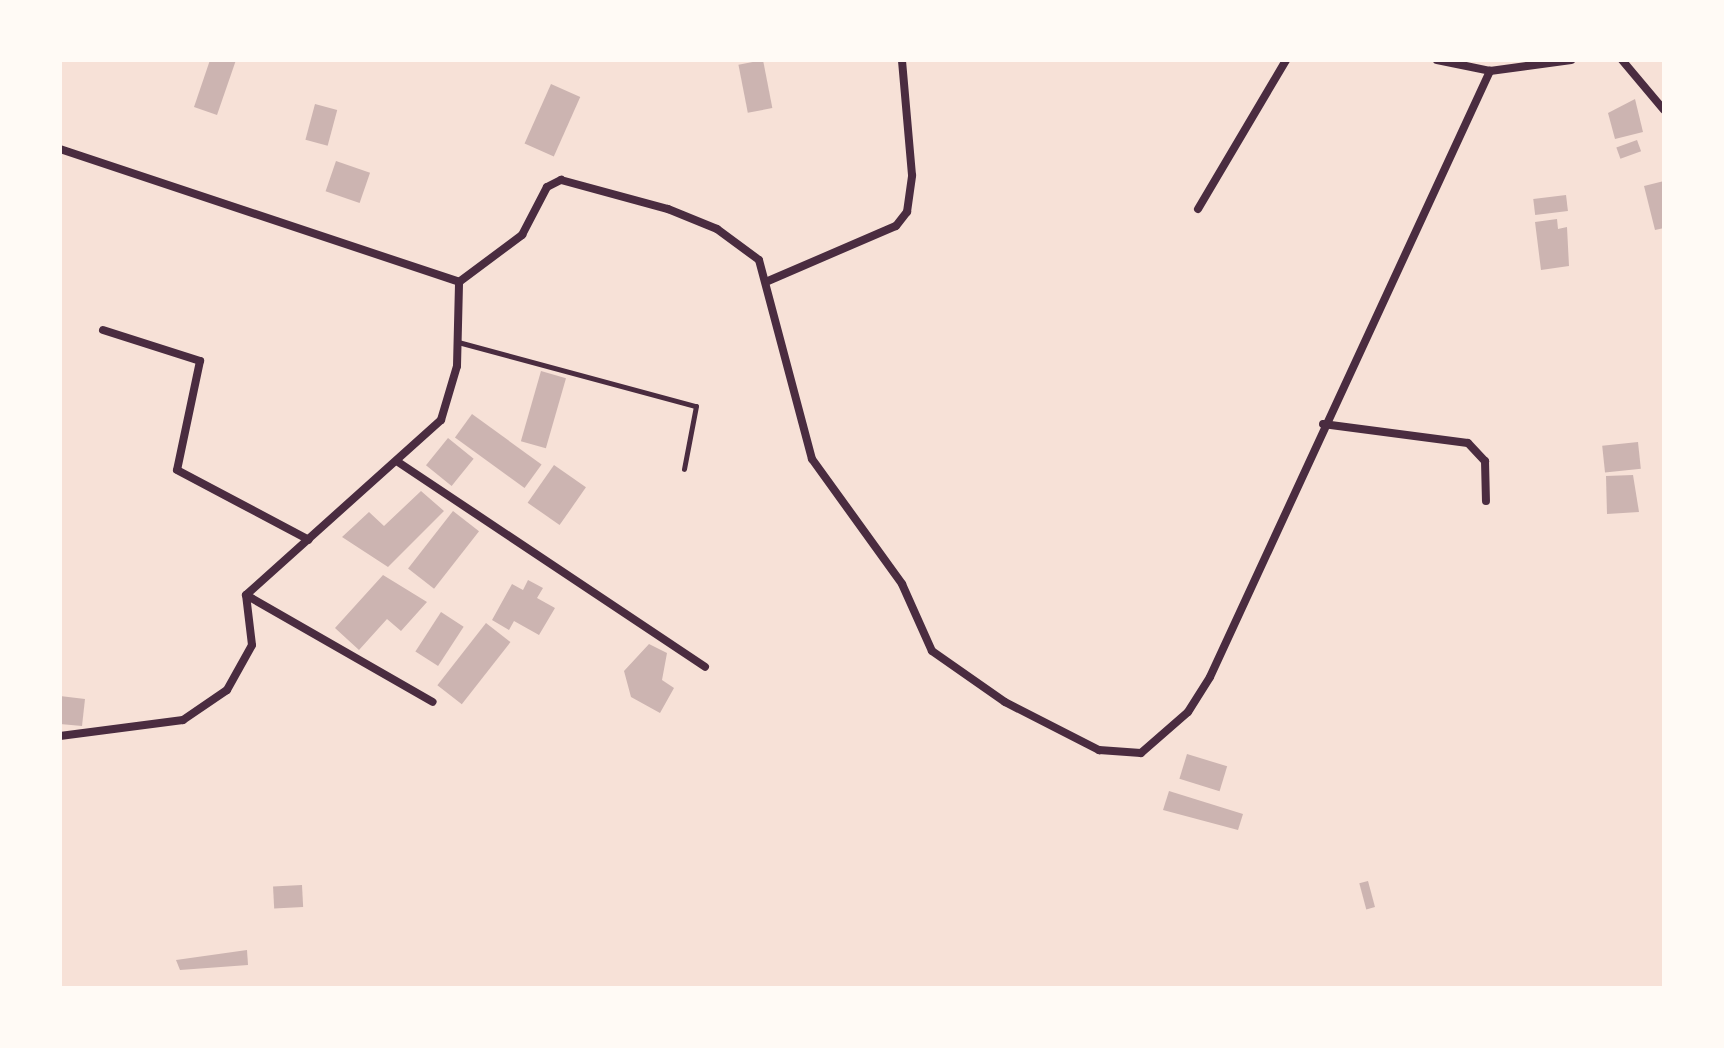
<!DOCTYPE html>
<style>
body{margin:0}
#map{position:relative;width:1724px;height:1048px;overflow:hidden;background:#f7e1d7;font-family:"Varela Round",sans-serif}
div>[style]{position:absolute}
.building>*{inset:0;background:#ccb4b1;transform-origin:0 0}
.service>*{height:5px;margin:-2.5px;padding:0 2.5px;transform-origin:2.5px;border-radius:2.5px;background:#4a2c40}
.minor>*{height:8px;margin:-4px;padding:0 4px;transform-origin:4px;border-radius:4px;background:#4a2c40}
span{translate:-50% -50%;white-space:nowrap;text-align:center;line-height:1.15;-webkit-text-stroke:8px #fffaf5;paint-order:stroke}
.frame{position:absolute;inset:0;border:62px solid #fffaf5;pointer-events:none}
</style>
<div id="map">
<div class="building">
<div style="clip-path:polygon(210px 60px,236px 60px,217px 115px,194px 107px)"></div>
<div style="left:763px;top:60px;width:49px;height:25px;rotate:79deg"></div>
<div style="left:551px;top:84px;width:32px;height:65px;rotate:24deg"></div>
<div style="clip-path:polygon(1635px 99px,1643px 132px,1615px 139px,1608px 113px)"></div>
<div style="left:315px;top:104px;width:23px;height:37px;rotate:15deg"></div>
<div style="left:1637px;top:140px;width:12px;height:22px;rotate:70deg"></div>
<div style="left:336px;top:161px;width:36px;height:32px;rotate:19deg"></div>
<div style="clip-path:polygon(1664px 181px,1664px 228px,1655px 230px,1644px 186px)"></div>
<div style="left:1566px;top:195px;width:16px;height:33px;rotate:83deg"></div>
<div style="clip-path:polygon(1557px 219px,1558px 229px,1567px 227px,1569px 266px,1541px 270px,1535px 222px)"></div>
<div style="left:541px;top:371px;width:26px;height:73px;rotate:16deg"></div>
<div style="left:472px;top:414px;width:86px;height:29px;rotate:36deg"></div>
<div style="left:448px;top:438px;width:33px;height:35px;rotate:39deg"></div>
<div style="left:1638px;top:442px;width:27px;height:36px;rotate:84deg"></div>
<div style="left:554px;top:465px;width:39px;height:46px;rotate:35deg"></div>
<div style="clip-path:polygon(1633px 475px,1639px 512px,1607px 514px,1606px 476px)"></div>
<div style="clip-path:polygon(421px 491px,444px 511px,388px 567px,342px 537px,369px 512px,384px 526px)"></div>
<div style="left:453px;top:511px;width:33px;height:73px;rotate:38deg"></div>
<div style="clip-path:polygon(383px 575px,427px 602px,401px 631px,387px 619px,359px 650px,335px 628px)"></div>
<div style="clip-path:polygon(528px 580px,543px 588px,537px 598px,555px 608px,539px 635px,514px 621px,509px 630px,492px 620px,512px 584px,523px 590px)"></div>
<div style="left:441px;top:612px;width:27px;height:47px;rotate:33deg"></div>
<div style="left:486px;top:623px;width:31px;height:79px;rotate:38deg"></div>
<div style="clip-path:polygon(649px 644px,667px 653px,662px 680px,674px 688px,660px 713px,631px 697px,624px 671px)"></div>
<div style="clip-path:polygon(60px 696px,85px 699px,82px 726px,60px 724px)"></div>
<div style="left:1187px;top:754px;width:42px;height:26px;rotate:17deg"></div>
<div style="clip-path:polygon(1169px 791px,1243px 814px,1238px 830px,1163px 810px)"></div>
<div style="left:1368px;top:881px;width:27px;height:9px;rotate:75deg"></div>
<div style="left:302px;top:885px;width:22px;height:29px;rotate:87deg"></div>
<div style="clip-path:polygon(247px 950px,248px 965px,180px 970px,176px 960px)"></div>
</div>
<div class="service">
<div style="left:458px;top:342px;width:246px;rotate:15.1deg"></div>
<div style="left:696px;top:406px;width:64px;rotate:100.8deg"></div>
</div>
<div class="minor">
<div style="left:1437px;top:60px;width:54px;rotate:11.7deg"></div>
<div style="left:1490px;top:71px;width:82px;rotate:-7.7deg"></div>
<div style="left:1622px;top:60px;width:65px;rotate:50deg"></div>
<div style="left:60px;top:149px;width:421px;rotate:18.4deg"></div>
<div style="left:1198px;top:209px;width:173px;rotate:-59.4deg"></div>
<div style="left:768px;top:281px;width:139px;rotate:-23.3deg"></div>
<div style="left:896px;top:226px;width:18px;rotate:-52deg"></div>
<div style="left:907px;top:212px;width:37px;rotate:-82deg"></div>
<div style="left:912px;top:175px;width:115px;rotate:-95deg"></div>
<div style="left:103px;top:330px;width:102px;rotate:17.7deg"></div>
<div style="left:200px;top:361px;width:111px;rotate:101.9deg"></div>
<div style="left:177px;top:470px;width:149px;rotate:27.9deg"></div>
<div style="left:1323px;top:424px;width:146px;rotate:7.5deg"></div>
<div style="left:1468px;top:443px;width:25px;rotate:47deg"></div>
<div style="left:1485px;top:461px;width:40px;rotate:88.6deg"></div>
<div style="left:398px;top:462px;width:369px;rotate:33.7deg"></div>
<div style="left:246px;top:595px;width:215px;rotate:29.8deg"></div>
<div style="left:60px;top:736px;width:124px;rotate:-7.4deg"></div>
<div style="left:183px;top:720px;width:53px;rotate:-34.3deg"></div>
<div style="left:227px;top:690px;width:51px;rotate:-60.9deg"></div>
<div style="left:252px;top:645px;width:50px;rotate:-96.8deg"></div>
<div style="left:246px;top:595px;width:262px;rotate:-41.9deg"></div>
<div style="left:441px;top:420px;width:56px;rotate:-73.5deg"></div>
<div style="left:457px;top:366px;width:84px;rotate:-88.6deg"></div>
<div style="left:459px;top:282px;width:79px;rotate:-36.7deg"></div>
<div style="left:522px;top:235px;width:54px;rotate:-62.5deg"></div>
<div style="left:547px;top:187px;width:16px;rotate:-27deg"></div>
<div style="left:561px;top:180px;width:111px;rotate:15.2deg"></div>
<div style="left:668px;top:209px;width:53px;rotate:22.2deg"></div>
<div style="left:717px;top:229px;width:52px;rotate:36.4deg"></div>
<div style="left:759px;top:260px;width:206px;rotate:75.1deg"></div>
<div style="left:812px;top:459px;width:154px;rotate:54.2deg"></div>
<div style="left:902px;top:584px;width:73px;rotate:65.9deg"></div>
<div style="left:932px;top:651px;width:89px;rotate:34.9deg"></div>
<div style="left:1005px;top:702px;width:106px;rotate:27.1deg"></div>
<div style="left:1099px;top:750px;width:42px;rotate:4.1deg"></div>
<div style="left:1141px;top:753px;width:62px;rotate:-41.1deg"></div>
<div style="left:1188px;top:712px;width:41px;rotate:-57.8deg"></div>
<div style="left:1210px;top:677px;width:668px;rotate:-65.2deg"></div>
</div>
<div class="frame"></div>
</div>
